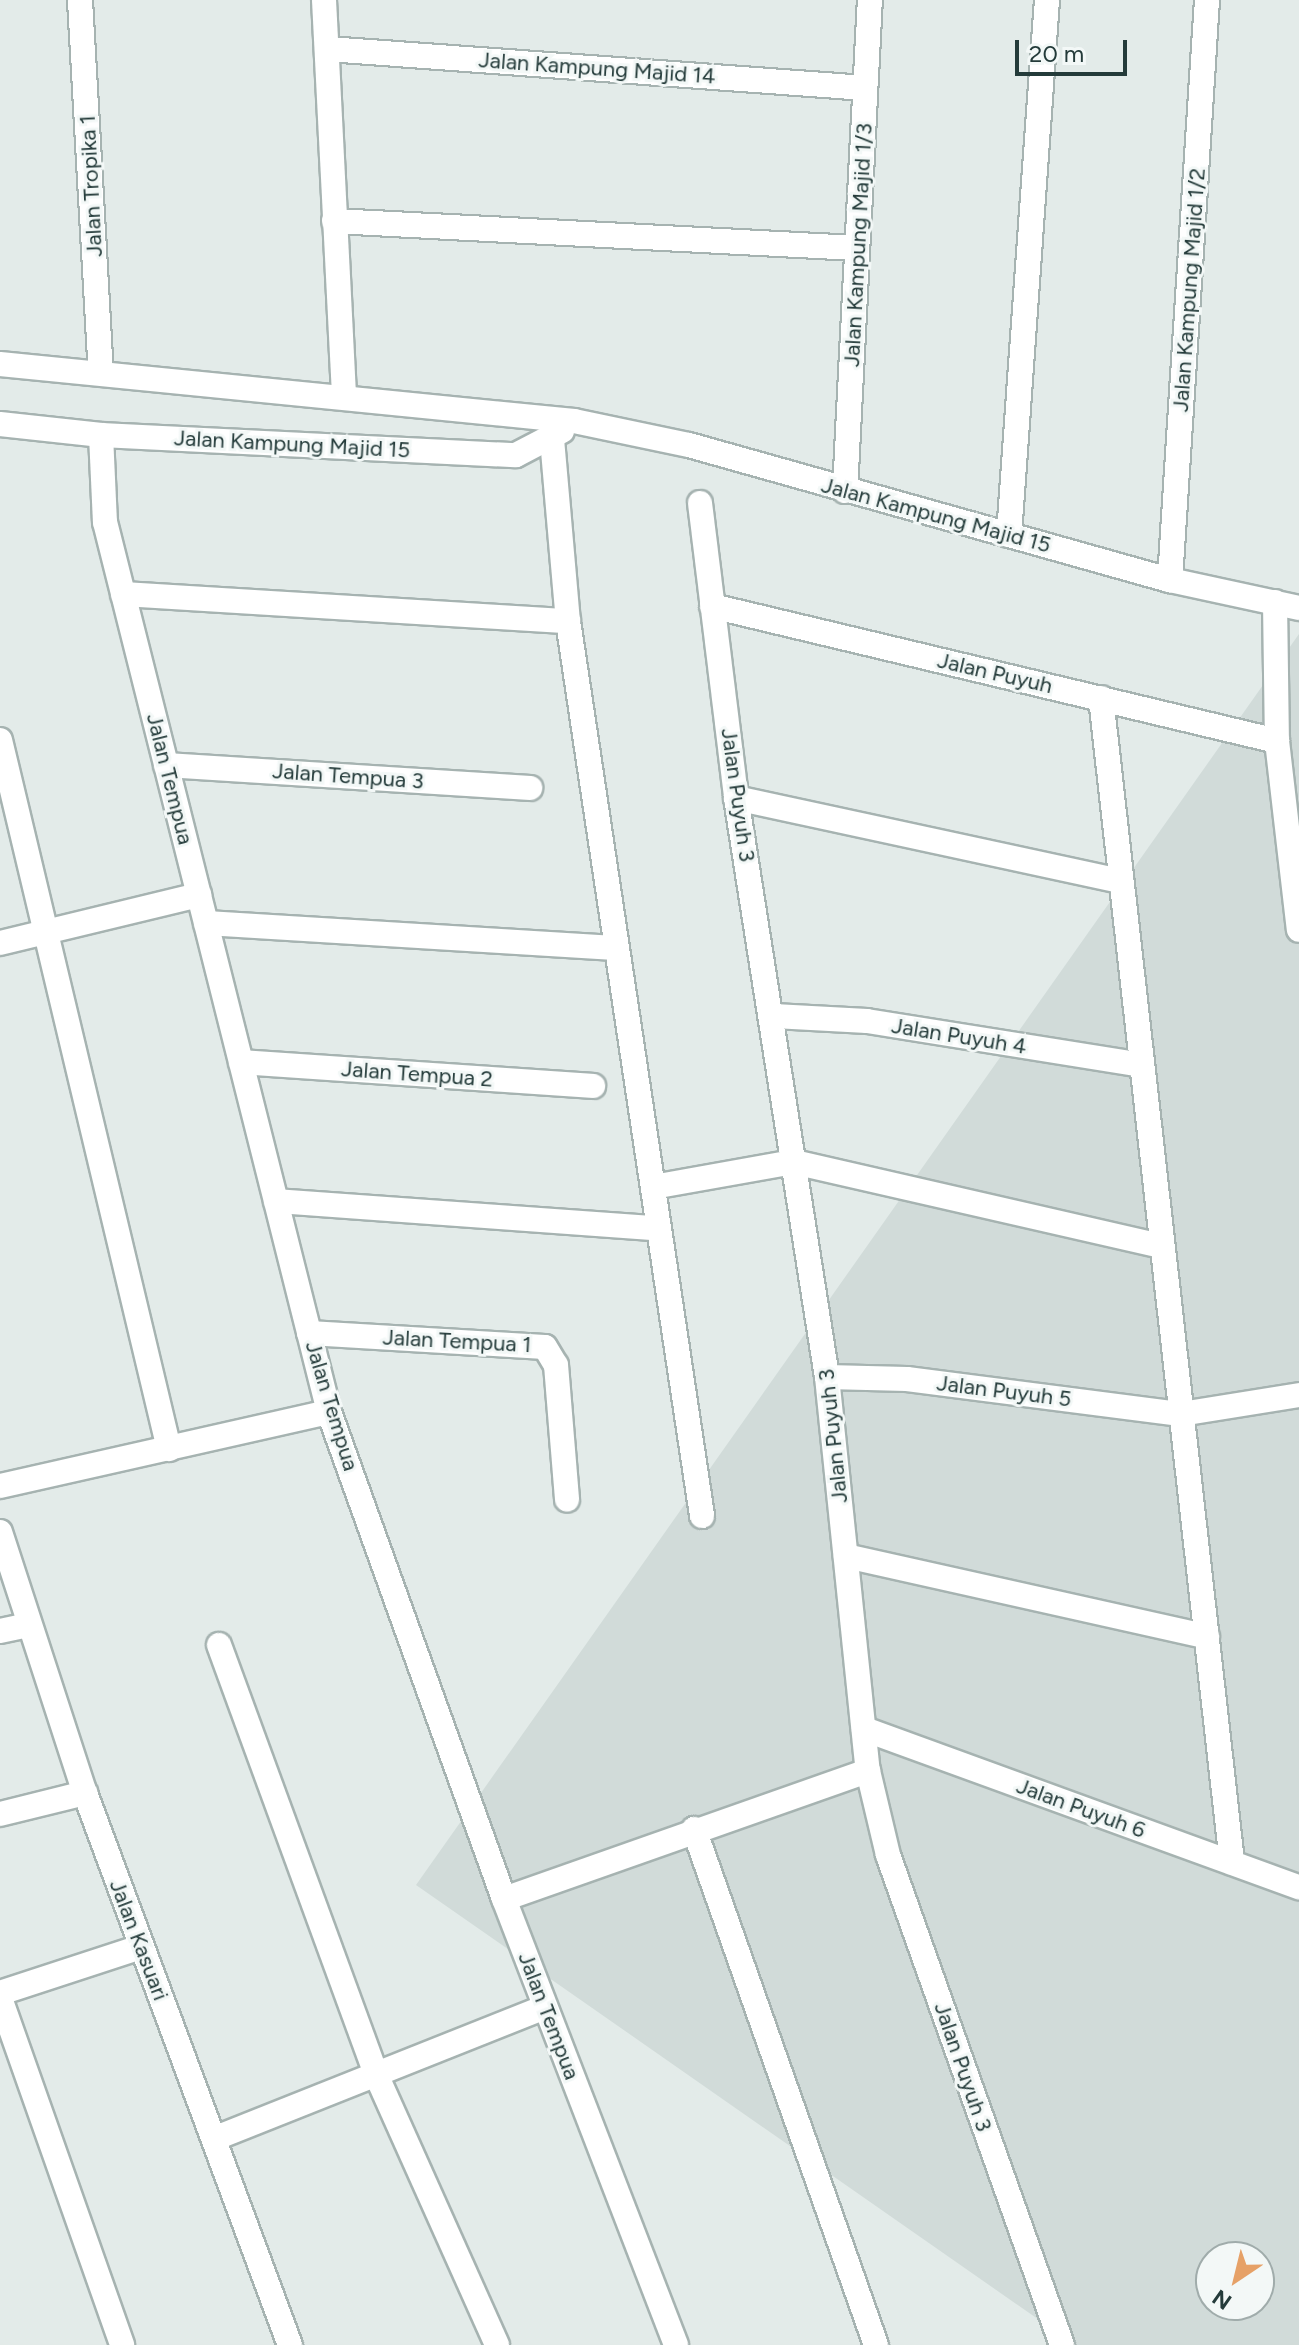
<!DOCTYPE html>
<style>
body{margin:0}
#map{position:relative;width:1299px;height:2345px;overflow:hidden;background:#e3ebe9;font-family:Figtree,sans-serif}
div>[style]{position:absolute}
.built>*{inset:0;background:#d1dbd9}
.roads{filter:drop-shadow(2px 0 #a6b3b1) drop-shadow(-2px 0 #a6b3b1) drop-shadow(0 2px #a6b3b1) drop-shadow(0 -2px #a6b3b1)}
.minor>*{height:24px;margin:-12px;padding:0 12px;transform-origin:12px;border-radius:12px;background:#fff}
span{translate:-50% -50%;white-space:nowrap;text-align:center;line-height:1.15;-webkit-text-stroke:6px #f3f8f7;paint-order:stroke}
.street-label{font-size:22px;color:#243b3a}
.north{position:absolute;left:1195px;top:2241px;width:80px;height:80px;box-sizing:border-box;background:#f3f8f7;border:2px solid #a0acab;border-radius:50%;rotate:215deg;font-size:22px;font-weight:700;line-height:32px;text-align:center;color:#243b3a}
.north::after{content:'';display:block;margin:auto;width:28px;height:36px;background:#e6a167;clip-path:polygon(50% 0,100% 100%,50% 72%,0 100%)}
.scale{position:absolute;left:1015px;top:40px;width:112px;height:36px;box-sizing:border-box;border:4px solid #243b3a;border-top:0;padding-left:10px;font-size:24px;line-height:28px;white-space:nowrap;color:#243b3a;-webkit-text-stroke:6px #f3f8f7;paint-order:stroke}
</style>
<div id="map">
<div class="built">
<div style="clip-path:polygon(evenodd,1299px 634px,1299px 2345px,1075px 2345px,416px 1885px,1299px 634px,1211px 2257px,1259px 2257px,1259px 2305px,1211px 2305px,1211px 2257px)"></div>
</div>
<div class="roads">
<div class="minor">
<div style="left:80px;top:0;width:373px;rotate:86.8deg"></div>
<div style="left:324px;top:0;width:396px;rotate:87.1deg"></div>
<div style="left:328px;top:49px;width:538px;rotate:4.15deg"></div>
<div style="left:334px;top:221px;width:524px;rotate:2.96deg"></div>
<div style="left:0;top:364px;width:577px;rotate:5.67deg"></div>
<div style="left:574px;top:421px;width:117px;rotate:11.8deg"></div>
<div style="left:689px;top:445px;width:500px;rotate:15.7deg"></div>
<div style="left:1170px;top:580px;width:132px;rotate:12.2deg"></div>
<div style="left:0;top:424px;width:102px;rotate:6.2deg"></div>
<div style="left:101px;top:435px;width:415px;rotate:2.8deg"></div>
<div style="left:516px;top:455px;width:52px;rotate:-27.6deg"></div>
<div style="left:101px;top:435px;width:87px;rotate:87.4deg"></div>
<div style="left:105px;top:522px;width:918px;rotate:75.87deg"></div>
<div style="left:329px;top:1412px;width:517px;rotate:70.23deg"></div>
<div style="left:504px;top:1899px;width:478px;rotate:68.9deg"></div>
<div style="left:552px;top:439px;width:183px;rotate:85deg"></div>
<div style="left:568px;top:621px;width:905px;rotate:81.48deg"></div>
<div style="left:845px;top:491px;width:492px;rotate:-87.1deg"></div>
<div style="left:700px;top:503px;width:297px;rotate:83deg"></div>
<div style="left:736px;top:798px;width:586px;rotate:81.07deg"></div>
<div style="left:827px;top:1377px;width:396px;rotate:84.1deg"></div>
<div style="left:868px;top:1771px;width:86px;rotate:76.6deg"></div>
<div style="left:888px;top:1855px;width:520px;rotate:70.45deg"></div>
<div style="left:1009px;top:535px;width:536px;rotate:-85.94deg"></div>
<div style="left:1170px;top:580px;width:581px;rotate:-86.35deg"></div>
<div style="left:123px;top:594px;width:446px;rotate:3.5deg"></div>
<div style="left:1275px;top:602px;width:139px;rotate:89.2deg"></div>
<div style="left:1277px;top:741px;width:190px;rotate:83.4deg"></div>
<div style="left:712px;top:606px;width:581px;rotate:13.44deg"></div>
<div style="left:1101px;top:698px;width:1172px;rotate:83.58deg"></div>
<div style="left:0;top:740px;width:729px;rotate:76.59deg"></div>
<div style="left:166px;top:765px;width:365px;rotate:3.6deg"></div>
<div style="left:736px;top:798px;width:394px;rotate:12.2deg"></div>
<div style="left:206px;top:923px;width:410px;rotate:3.5deg"></div>
<div style="left:0;top:943px;width:205px;rotate:-13.6deg"></div>
<div style="left:774px;top:1016px;width:93px;rotate:3.1deg"></div>
<div style="left:867px;top:1021px;width:278px;rotate:9.1deg"></div>
<div style="left:241px;top:1062px;width:353px;rotate:3.9deg"></div>
<div style="left:653px;top:1187px;width:143px;rotate:-10.1deg"></div>
<div style="left:794px;top:1162px;width:377px;rotate:12.9deg"></div>
<div style="left:276px;top:1201px;width:382px;rotate:4.1deg"></div>
<div style="left:309px;top:1333px;width:236px;rotate:3.4deg"></div>
<div style="left:545px;top:1347px;width:21px;rotate:59deg"></div>
<div style="left:556px;top:1365px;width:135px;rotate:85.3deg"></div>
<div style="left:827px;top:1377px;width:80px;rotate:1.4deg"></div>
<div style="left:907px;top:1379px;width:276px;rotate:7.3deg"></div>
<div style="left:1181px;top:1414px;width:120px;rotate:-9.1deg"></div>
<div style="left:0;top:1486px;width:337px;rotate:-12.7deg"></div>
<div style="left:0;top:1532px;width:274px;rotate:72deg"></div>
<div style="left:85px;top:1793px;width:589px;rotate:69.63deg"></div>
<div style="left:846px;top:1556px;width:370px;rotate:12.6deg"></div>
<div style="left:0;top:1631px;width:29px;rotate:-12deg"></div>
<div style="left:219px;top:1645px;width:455px;rotate:69.9deg"></div>
<div style="left:375px;top:2072px;width:299px;rotate:65.9deg"></div>
<div style="left:864px;top:1729px;width:463px;rotate:20deg"></div>
<div style="left:0;top:1814px;width:88px;rotate:-13.9deg"></div>
<div style="left:694px;top:1829px;width:547px;rotate:70.57deg"></div>
<div style="left:504px;top:1899px;width:386px;rotate:-19.4deg"></div>
<div style="left:0;top:1993px;width:148px;rotate:-18.1deg"></div>
<div style="left:0;top:1998px;width:368px;rotate:70.6deg"></div>
<div style="left:216px;top:2138px;width:354px;rotate:-21.7deg"></div>
</div>
</div>
<div class="street-label">
<span style="left:597px;top:68px;rotate:4deg">Jalan Kampung Majid 14</span>
<span style="left:91px;top:186px;rotate:-93deg">Jalan Tropika 1</span>
<span style="left:858px;top:245px;rotate:-87deg">Jalan Kampung Majid 1/3</span>
<span style="left:1189px;top:290px;rotate:-86deg">Jalan Kampung Majid 1/2</span>
<span style="left:292px;top:444px;rotate:3deg">Jalan Kampung Majid 15</span>
<span style="left:936px;top:515px;rotate:15deg">Jalan Kampung Majid 15</span>
<span style="left:995px;top:673px;rotate:13deg">Jalan Puyuh</span>
<span style="left:348px;top:776px;rotate:4deg">Jalan Tempua 3</span>
<span style="left:170px;top:779px;rotate:76deg">Jalan Tempua</span>
<span style="left:738px;top:795px;rotate:82deg">Jalan Puyuh 3</span>
<span style="left:959px;top:1036px;rotate:9deg">Jalan Puyuh 4</span>
<span style="left:417px;top:1074px;rotate:4deg">Jalan Tempua 2</span>
<span style="left:457px;top:1341px;rotate:3deg">Jalan Tempua 1</span>
<span style="left:1004px;top:1391px;rotate:7deg">Jalan Puyuh 5</span>
<span style="left:332px;top:1406px;rotate:73deg">Jalan Tempua</span>
<span style="left:833px;top:1436px;rotate:-96deg">Jalan Puyuh 3</span>
<span style="left:1081px;top:1808px;rotate:20deg">Jalan Puyuh 6</span>
<span style="left:139px;top:1940px;rotate:69deg">Jalan Kasuari</span>
<span style="left:549px;top:2016px;rotate:69deg">Jalan Tempua</span>
<span style="left:963px;top:2067px;rotate:71deg">Jalan Puyuh 3</span>
</div>
<div class="north">N</div>
<div class="scale">20 m</div>
</div>
